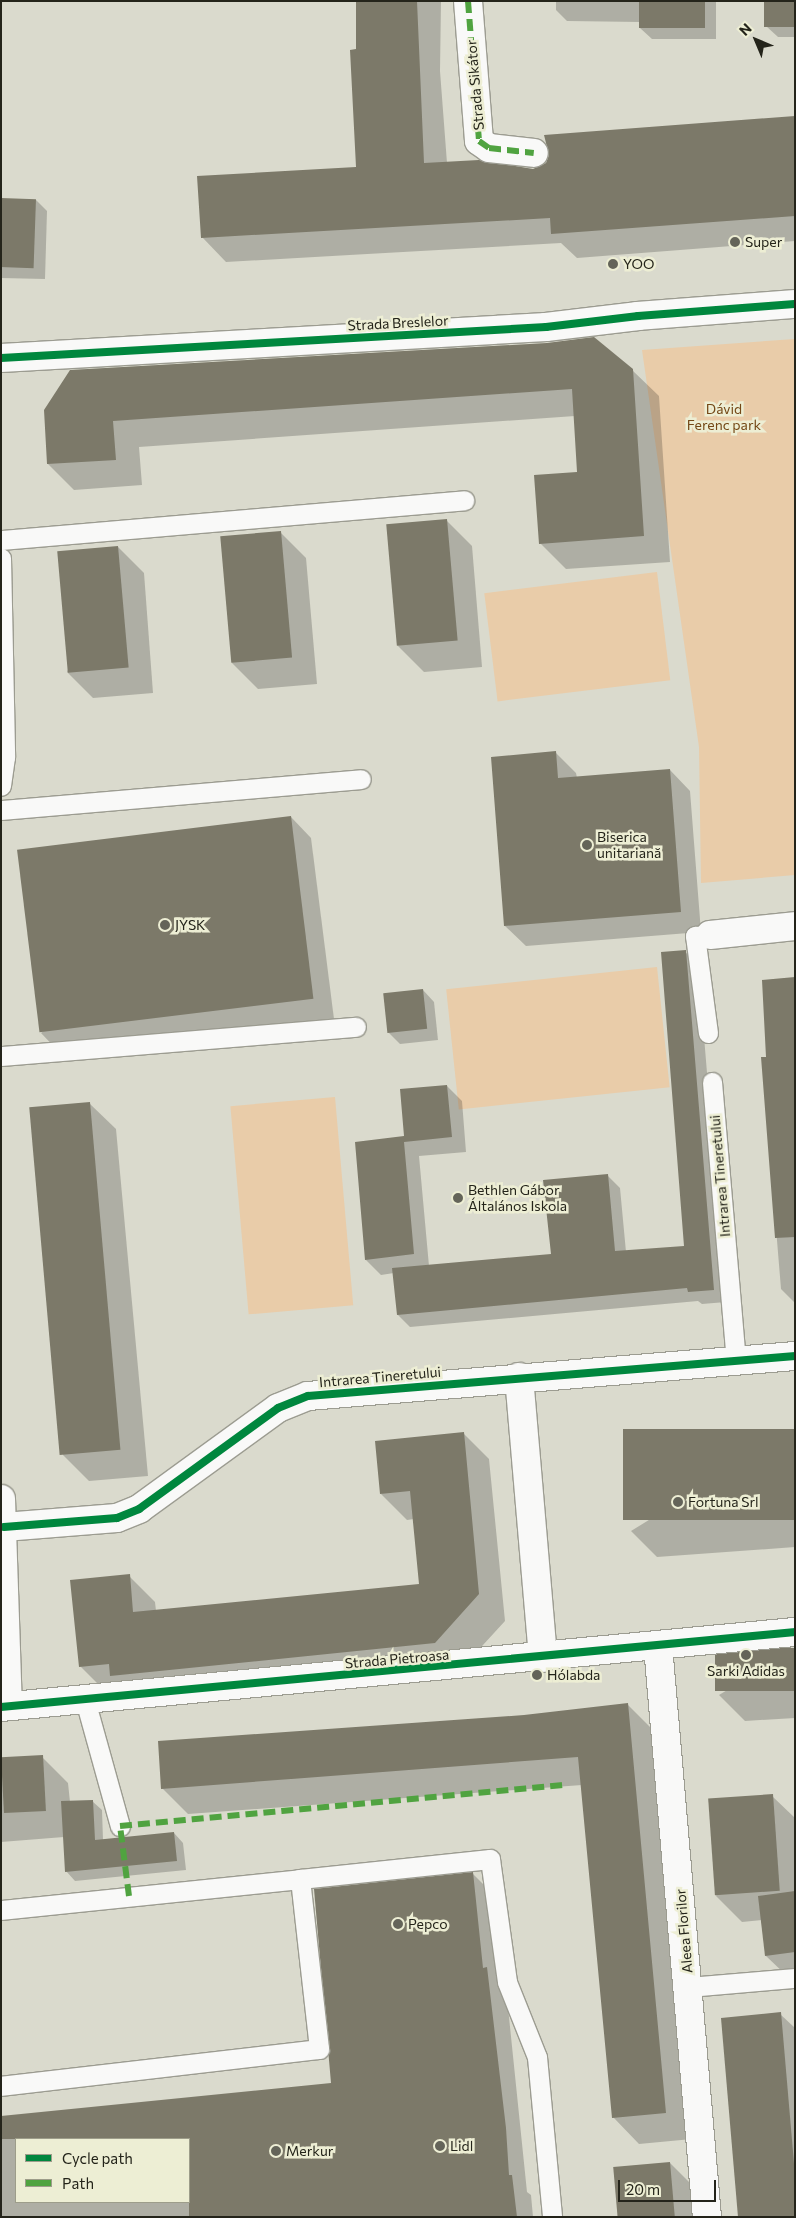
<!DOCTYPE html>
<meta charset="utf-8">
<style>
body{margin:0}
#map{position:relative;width:796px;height:2218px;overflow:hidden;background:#dadacd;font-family:Commissioner,sans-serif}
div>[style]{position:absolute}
.green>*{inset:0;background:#e9cca9;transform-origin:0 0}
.shadow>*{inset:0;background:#0003}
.building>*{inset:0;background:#7c7969;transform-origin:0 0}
.roads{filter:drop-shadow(1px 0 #9c9c91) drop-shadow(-1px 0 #9c9c91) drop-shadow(0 1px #9c9c91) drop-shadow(0 -1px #9c9c91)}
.lane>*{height:19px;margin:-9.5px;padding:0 9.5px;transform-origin:9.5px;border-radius:9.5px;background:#f9f9f8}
.street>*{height:28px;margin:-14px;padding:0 14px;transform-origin:14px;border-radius:14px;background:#f9f9f8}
.quiet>*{height:6px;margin-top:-3px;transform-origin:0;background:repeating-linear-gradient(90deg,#50a340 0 12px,transparent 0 18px)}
.cycleway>*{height:8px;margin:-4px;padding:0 4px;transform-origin:4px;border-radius:4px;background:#00873e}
.dots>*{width:14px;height:14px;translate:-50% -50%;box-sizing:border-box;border:2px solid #edeed4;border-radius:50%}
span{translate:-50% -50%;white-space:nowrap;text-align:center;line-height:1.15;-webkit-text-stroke:5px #edeed4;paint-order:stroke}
.street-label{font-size:14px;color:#24241a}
.poi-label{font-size:14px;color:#24241a}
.left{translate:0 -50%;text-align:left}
.park-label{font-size:14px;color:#744816}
.frame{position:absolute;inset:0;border:2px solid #24241a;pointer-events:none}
.legend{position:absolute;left:15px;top:2138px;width:175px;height:65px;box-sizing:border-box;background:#edeed4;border:1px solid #9d9d8a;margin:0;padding:6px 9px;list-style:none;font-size:15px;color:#24241a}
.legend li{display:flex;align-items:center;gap:10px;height:25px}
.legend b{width:25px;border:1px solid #9d9d8a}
.north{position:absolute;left:731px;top:15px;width:50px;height:50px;-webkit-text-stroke:4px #edeed4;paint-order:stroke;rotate:315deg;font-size:14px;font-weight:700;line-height:20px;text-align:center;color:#24241a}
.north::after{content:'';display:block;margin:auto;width:18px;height:22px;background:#24241a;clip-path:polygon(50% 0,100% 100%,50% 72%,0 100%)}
.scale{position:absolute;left:618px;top:2180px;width:98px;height:22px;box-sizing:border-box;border:2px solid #24241a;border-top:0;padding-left:6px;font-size:15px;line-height:18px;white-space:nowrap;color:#24241a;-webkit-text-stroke:4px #edeed4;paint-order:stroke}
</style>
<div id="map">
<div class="green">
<div style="clip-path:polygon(795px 339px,795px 875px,701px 883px,699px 747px,642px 350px)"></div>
<div style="left:657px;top:572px;width:109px;height:174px;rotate:83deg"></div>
<div style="left:657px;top:967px;width:121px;height:212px;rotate:84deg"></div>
<div style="left:335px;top:1097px;width:209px;height:105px;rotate:85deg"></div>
</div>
<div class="shadow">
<div style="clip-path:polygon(357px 1px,441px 1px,440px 71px,447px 163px,533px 170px,795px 118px,795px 241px,577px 258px,561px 243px,226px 262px,202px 237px,357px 168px)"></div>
<div style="clip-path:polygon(556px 1px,716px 1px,716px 39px,652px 39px,640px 28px,640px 22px,567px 21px,556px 10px)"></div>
<div style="clip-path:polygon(795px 1px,795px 37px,778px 37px,766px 26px)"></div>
<div style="clip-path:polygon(1px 199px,36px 200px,47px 211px,45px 279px,1px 278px)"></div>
<div style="clip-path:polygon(632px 370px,659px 396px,670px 562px,566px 569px,540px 543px,579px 473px,575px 416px,139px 447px,142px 485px,74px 490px,48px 464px,45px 411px)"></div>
<div style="clip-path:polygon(446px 520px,472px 546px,482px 667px,424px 672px,398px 646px)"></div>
<div style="clip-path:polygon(280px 532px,306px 558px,317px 684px,258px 689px,232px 663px)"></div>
<div style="clip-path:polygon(118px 547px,144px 573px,153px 693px,93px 698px,67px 672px)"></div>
<div style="clip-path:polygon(556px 753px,576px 773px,577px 778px,670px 770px,690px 791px,701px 932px,526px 946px,505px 926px)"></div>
<div style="clip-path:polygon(291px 817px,311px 838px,334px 1019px,61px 1054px,41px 1033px)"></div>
<div style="clip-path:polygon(685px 952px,698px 964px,726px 1302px,702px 1304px,698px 1301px,410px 1327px,398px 1315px,394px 1273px,381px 1275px,366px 1260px,405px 1137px,447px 1086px,462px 1101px,466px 1152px,419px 1156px,429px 1266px,552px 1255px,607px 1175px,620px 1188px,626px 1252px,685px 1247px)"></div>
<div style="clip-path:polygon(795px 979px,795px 1303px,781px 1289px,762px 1058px,768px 1058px)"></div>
<div style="clip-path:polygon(423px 990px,434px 1002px,438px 1040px,400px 1044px,388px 1032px)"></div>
<div style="clip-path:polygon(89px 1103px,116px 1129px,148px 1476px,89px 1481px,63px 1455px)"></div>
<div style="clip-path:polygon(795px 1430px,795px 1547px,657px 1557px,631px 1531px)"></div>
<div style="clip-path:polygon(463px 1433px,489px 1459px,505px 1621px,461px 1669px,106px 1692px,80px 1666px,129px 1576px,155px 1602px,156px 1611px,421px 1585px,414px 1519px,407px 1520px,381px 1494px)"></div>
<div style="clip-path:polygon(795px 1649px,795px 1718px,745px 1721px,719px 1695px)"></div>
<div style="clip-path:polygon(628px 1705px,654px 1731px,692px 2139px,639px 2144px,613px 2117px,582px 1785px,188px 1814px,162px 1788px,525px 1716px)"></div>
<div style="clip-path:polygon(42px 1757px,68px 1783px,70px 1802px,92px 1801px,102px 1810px,103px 1840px,174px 1833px,183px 1843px,186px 1870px,75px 1881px,66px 1871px,64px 1837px,1px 1842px,1px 1760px)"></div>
<div style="clip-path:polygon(772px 1796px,795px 1818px,795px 1976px,787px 1976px,766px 1956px,762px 1920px,742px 1922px,716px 1896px)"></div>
<div style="clip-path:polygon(evenodd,472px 1873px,492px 1893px,506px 1988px,527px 2192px,531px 2195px,533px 2217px,1px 2217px,1px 2117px,332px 2084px,472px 1873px,16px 2139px,189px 2139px,189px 2202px,16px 2202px,16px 2139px)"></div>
<div style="clip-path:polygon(780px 2014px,795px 2028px,795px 2217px)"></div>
<div style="clip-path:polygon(670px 2163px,696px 2189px,698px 2217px,619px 2217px)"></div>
</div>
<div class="building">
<div style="clip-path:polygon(356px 1px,417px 1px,424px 163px,479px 160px,533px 169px,546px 163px,549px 155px,544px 135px,795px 116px,795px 216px,551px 234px,550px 218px,201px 238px,197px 176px,356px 167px,350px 50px,356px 49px)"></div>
<div style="left:639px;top:1px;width:66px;height:27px"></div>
<div style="left:764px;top:1px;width:31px;height:26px"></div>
<div style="left:1px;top:198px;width:35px;height:69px;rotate:2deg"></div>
<div style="clip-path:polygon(594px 337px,633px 369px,644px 536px,539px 544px,534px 475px,577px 472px,572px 389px,113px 421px,116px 460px,47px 464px,44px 410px,70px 370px,547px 343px)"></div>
<div style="left:447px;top:519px;width:122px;height:61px;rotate:85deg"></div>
<div style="left:281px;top:531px;width:127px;height:61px;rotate:85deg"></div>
<div style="left:118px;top:546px;width:122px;height:61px;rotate:85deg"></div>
<div style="clip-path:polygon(556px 751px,558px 778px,670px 769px,681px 912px,504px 926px,491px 757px)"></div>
<div style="left:291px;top:816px;width:184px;height:276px;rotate:83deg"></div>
<div style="clip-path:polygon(686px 950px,714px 1290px,688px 1292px,687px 1288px,397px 1315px,392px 1268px,551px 1254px,543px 1180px,608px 1174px,615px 1251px,684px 1246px,661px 952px)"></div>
<div style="clip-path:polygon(795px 977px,795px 1237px,775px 1238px,761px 1057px,766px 1057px,762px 980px)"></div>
<div style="left:423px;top:989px;width:40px;height:40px;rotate:84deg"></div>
<div style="clip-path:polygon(447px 1085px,452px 1137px,404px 1142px,414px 1254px,365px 1260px,355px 1142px,404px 1136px,400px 1089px)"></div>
<div style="left:90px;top:1102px;width:349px;height:61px;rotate:85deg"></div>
<div style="left:795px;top:1429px;width:91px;height:172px;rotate:90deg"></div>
<div style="clip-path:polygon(464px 1432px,479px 1594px,435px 1643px,110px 1676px,109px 1664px,79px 1667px,70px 1580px,130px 1574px,133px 1612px,419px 1584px,410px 1491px,380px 1494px,375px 1441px)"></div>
<div style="left:795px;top:1648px;width:43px;height:80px;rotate:90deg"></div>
<div style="clip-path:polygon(628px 1703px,666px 2113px,612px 2118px,578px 1757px,161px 1789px,158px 1741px,524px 1715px)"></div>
<div style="left:43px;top:1755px;width:56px;height:42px;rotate:87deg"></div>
<div style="left:773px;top:1794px;width:97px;height:65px;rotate:86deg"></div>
<div style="clip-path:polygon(93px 1800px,95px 1840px,174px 1832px,177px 1861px,65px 1872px,61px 1801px)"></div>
<div style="clip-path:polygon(473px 1872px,483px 1968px,487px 1967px,506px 2128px,509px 2175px,512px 2175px,517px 2217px,189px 2217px,189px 2139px,1px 2139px,1px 2116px,331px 2083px,314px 1889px)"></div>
<div style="clip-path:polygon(795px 1891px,795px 1952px,765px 1956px,758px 1896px)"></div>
<div style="clip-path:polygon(781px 2012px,795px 2175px,795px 2217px,738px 2217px,721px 2018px)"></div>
<div style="left:670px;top:2162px;width:55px;height:57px;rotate:85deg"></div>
</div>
<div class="roads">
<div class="lane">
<div style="left:1px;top:540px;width:465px;rotate:-4.9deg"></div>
<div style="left:1px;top:558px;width:199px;rotate:88.8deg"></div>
<div style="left:5px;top:757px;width:29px;rotate:98deg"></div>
<div style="left:1px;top:810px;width:361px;rotate:-4.9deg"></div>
<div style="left:708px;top:1033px;width:98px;rotate:-97.6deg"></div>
<div style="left:695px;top:936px;width:15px;rotate:-4deg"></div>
<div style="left:1px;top:1056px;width:356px;rotate:-4.7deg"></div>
<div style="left:712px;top:1082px;width:279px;rotate:85.1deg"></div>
<div style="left:85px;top:1700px;width:131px;rotate:74.5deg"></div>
<div style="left:300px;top:1879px;width:191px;rotate:-6deg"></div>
<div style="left:490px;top:1859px;width:124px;rotate:82.1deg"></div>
<div style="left:507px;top:1982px;width:81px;rotate:68.2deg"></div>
<div style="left:537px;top:2057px;width:161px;rotate:84.6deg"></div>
<div style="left:1px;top:1910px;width:301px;rotate:-5.9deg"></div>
<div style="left:300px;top:1879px;width:171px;rotate:83.6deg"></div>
<div style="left:319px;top:2049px;width:320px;rotate:173.4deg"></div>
<div style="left:689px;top:1987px;width:106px;rotate:-4.9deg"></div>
</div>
<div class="street">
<div style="left:468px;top:1px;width:140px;rotate:85.5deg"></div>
<div style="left:479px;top:141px;width:12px;rotate:35deg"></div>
<div style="left:489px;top:148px;width:45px;rotate:6.3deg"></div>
<div style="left:1px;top:358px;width:546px;rotate:-3.26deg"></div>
<div style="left:546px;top:327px;width:93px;rotate:-6.8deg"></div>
<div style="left:638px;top:316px;width:157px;rotate:-4.4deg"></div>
<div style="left:710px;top:935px;width:85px;rotate:-6deg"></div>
<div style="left:519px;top:1377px;width:282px;rotate:85.1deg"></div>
<div style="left:1px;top:1499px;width:207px;rotate:88.1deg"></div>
<div style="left:4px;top:1527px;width:113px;rotate:-4.6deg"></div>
<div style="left:117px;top:1518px;width:24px;rotate:-22deg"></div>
<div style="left:139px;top:1509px;width:172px;rotate:-36deg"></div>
<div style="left:278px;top:1408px;width:32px;rotate:-22deg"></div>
<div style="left:308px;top:1396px;width:489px;rotate:-4.7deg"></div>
<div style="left:658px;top:1646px;width:573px;rotate:85.1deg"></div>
<div style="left:1px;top:1707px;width:798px;rotate:-5.4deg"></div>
</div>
</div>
<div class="quiet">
<div style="left:468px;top:1px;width:140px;rotate:85.5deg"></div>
<div style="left:479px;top:141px;width:12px;rotate:35deg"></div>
<div style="left:489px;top:148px;width:45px;rotate:6.3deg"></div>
<div style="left:129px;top:1896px;width:71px;rotate:-97.3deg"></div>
<div style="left:120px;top:1826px;width:445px;rotate:-5.3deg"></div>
</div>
<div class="cycleway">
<div style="left:1px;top:358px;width:546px;rotate:-3.26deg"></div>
<div style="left:546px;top:327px;width:93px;rotate:-6.8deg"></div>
<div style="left:638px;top:316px;width:157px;rotate:-4.4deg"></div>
<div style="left:4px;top:1527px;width:113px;rotate:-4.6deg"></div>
<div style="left:117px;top:1518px;width:24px;rotate:-22deg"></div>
<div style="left:139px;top:1509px;width:172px;rotate:-36deg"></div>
<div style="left:278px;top:1408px;width:32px;rotate:-22deg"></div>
<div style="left:308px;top:1396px;width:489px;rotate:-4.7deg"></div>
<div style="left:1px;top:1707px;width:798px;rotate:-5.4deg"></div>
</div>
<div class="dots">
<div style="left:735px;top:242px;background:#646459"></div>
<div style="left:613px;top:264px;background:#646459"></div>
<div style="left:587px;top:845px;background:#646459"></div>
<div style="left:165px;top:925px;background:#646459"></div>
<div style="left:458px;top:1198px;background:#646459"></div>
<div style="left:678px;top:1502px;background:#646459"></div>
<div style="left:746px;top:1655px;background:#646459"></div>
<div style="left:537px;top:1675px;background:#646459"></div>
<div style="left:398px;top:1924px;background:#646459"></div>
<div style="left:440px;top:2146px;background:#646459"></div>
<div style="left:276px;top:2151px;background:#646459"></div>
</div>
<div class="street-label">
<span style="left:475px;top:85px;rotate:-95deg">Strada Sikátor</span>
<span style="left:398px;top:323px;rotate:-3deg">Strada Breslelor</span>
<span style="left:720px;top:1176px;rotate:-95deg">Intrarea Tineretului</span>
<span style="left:380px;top:1377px;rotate:-5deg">Intrarea Tineretului</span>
<span style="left:397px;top:1659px;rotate:-5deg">Strada Pietroasa</span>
<span style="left:684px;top:1931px;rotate:-95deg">Aleea Florilor</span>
</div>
<div class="poi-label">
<span class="left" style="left:745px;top:242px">Super</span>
<span class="left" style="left:623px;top:264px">YOO</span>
<span class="left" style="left:597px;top:845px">Biserica<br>unitariană</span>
<span class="left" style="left:175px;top:925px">JYSK</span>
<span class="left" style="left:468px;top:1198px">Bethlen Gábor<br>Általános Iskola</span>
<span class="left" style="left:688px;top:1502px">Fortuna Srl</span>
<span style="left:746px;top:1671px">Sarki Adidas</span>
<span class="left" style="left:547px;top:1675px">Hólabda</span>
<span class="left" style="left:408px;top:1924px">Pepco</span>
<span class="left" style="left:450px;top:2146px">Lidl</span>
<span class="left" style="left:286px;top:2151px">Merkur</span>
</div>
<div class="park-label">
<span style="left:724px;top:417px">Dávid<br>Ferenc park</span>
</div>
<div class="frame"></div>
<ul class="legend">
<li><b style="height:6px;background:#00873e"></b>Cycle path</li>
<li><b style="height:6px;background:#50a340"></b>Path</li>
</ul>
<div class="north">N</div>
<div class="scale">20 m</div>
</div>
